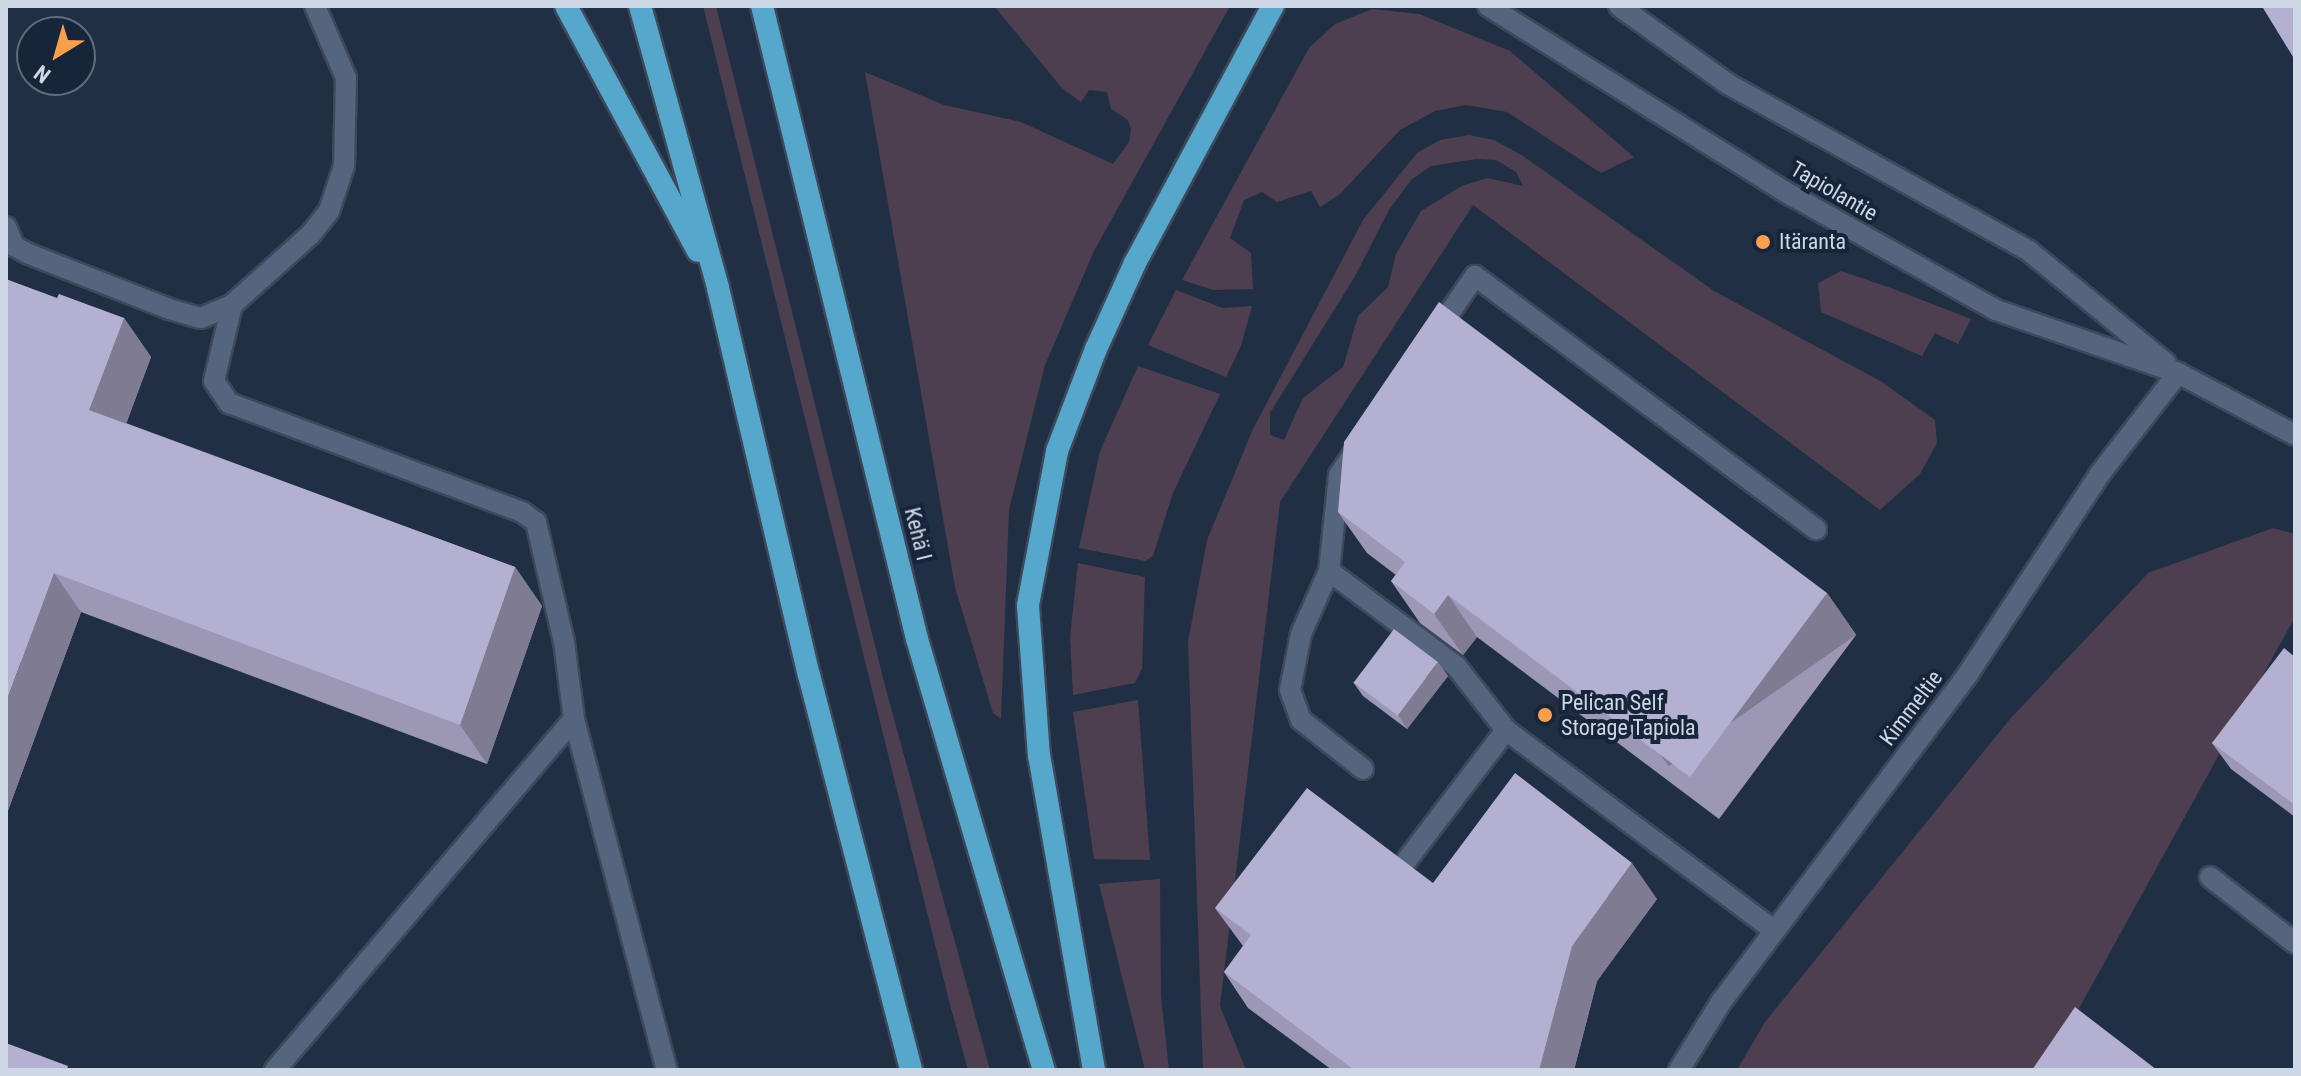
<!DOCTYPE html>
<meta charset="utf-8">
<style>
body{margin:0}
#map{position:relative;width:2301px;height:1076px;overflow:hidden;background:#212f45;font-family:"Roboto Condensed",sans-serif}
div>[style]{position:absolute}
.green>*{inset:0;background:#4d3f4f}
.roads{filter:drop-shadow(2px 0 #3d495b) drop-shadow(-2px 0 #3d495b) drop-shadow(0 2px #3d495b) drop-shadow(0 -2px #3d495b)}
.service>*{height:20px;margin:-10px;padding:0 10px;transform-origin:10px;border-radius:10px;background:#55657e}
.minor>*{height:20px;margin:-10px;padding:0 10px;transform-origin:10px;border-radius:10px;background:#55657e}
.secondary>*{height:20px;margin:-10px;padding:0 10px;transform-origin:10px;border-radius:10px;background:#55657e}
.trunk>*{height:22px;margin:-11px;padding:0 11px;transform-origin:11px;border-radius:11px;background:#55a8cb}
.wall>*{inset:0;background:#9b97b5}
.shaded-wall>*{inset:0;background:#7e7b93;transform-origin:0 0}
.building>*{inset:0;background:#b4b0d2;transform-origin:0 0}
.dots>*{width:22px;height:22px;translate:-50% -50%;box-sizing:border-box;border:4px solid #17253b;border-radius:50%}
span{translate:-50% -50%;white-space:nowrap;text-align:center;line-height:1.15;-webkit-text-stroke:8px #17253b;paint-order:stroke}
.street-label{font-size:22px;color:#cdd7e5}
.poi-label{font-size:22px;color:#cdd7e5}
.left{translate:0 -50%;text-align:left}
.frame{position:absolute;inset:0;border:8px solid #cdd7e5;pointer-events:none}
.north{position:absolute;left:16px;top:16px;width:80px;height:80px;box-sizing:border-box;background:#17253b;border:2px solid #606c7f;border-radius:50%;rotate:217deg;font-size:22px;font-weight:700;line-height:32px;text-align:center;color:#cdd7e5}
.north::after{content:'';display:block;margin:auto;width:28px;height:36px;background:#f8a04b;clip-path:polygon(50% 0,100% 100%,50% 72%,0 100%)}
</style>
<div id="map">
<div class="green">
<div style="clip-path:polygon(703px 6px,716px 6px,885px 686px,990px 1070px,968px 1070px,949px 1001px)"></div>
<div style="clip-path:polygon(994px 6px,1230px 6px,1094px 251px,1045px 365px,1009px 510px,1001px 719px,993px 713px,955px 587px,865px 72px,944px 105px,1021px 122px,1113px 164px,1129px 142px,1131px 130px,1128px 120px,1111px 109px,1107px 92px,1089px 90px,1081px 102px,1062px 88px)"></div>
<div style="clip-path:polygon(1372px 9px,1419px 14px,1510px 51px,1634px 157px,1601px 173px,1507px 112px,1466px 105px,1435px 111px,1400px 130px,1340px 194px,1320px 207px,1311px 191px,1277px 202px,1262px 192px,1244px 200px,1230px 238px,1251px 253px,1253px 289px,1214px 290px,1182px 280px,1309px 48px,1335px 24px)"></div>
<div style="clip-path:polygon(evenodd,1469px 135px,1494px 140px,1523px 156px,1714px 291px,1882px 382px,1935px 420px,1937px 443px,1920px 474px,1880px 510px,1473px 205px,1280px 502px,1220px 1006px,1246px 1070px,1203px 1070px,1188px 642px,1207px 540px,1253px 429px,1363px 220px,1417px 153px,1440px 140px,1469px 135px,1476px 159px,1496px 160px,1516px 172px,1523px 186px,1487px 178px,1462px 186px,1421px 211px,1396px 254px,1388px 287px,1358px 316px,1343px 367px,1303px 398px,1284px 440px,1270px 435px,1270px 413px,1354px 278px,1389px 210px,1411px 180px,1431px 166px,1476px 159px)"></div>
<div style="clip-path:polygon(1841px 271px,1891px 288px,1971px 319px,1958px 344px,1935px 333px,1922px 356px,1821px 312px,1818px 283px)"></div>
<div style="clip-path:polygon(1176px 290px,1223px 308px,1252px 306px,1241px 346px,1226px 377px,1148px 345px)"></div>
<div style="clip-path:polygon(1138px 366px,1220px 394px,1173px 493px,1153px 556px,1145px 561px,1079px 548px,1100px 451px)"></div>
<div style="clip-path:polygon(2273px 528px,2295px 534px,2295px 617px,2045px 1070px,1737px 1070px,1765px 1022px,2010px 719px,2148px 573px)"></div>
<div style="clip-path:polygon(1078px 563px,1145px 577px,1142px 669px,1135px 683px,1073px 695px,1070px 637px)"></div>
<div style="clip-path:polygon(1138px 700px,1150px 860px,1094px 859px,1073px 712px)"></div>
<div style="clip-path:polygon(1160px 879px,1161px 996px,1169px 1070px,1145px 1070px,1099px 884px)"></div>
</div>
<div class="roads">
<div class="service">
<div style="left:315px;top:6px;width:78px;rotate:66.7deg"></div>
<div style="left:346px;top:78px;width:88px;rotate:91.3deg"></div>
<div style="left:344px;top:166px;width:47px;rotate:108.4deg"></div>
<div style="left:329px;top:211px;width:29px;rotate:128deg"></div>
<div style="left:311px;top:234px;width:106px;rotate:138.1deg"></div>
<div style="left:232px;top:305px;width:78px;rotate:103.3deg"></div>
<div style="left:214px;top:381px;width:27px;rotate:56deg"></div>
<div style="left:229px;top:403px;width:313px;rotate:20.4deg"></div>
<div style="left:522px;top:512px;width:17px;rotate:36deg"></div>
<div style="left:536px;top:522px;width:123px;rotate:76.9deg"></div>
<div style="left:564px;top:642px;width:78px;rotate:82.6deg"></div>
<div style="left:574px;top:719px;width:363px;rotate:75.2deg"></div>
<div style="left:6px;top:227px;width:21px;rotate:67deg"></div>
<div style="left:14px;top:246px;width:17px;rotate:28deg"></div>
<div style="left:29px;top:254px;width:150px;rotate:21.4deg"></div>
<div style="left:169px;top:309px;width:33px;rotate:16deg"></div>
<div style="left:201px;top:318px;width:34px;rotate:-23deg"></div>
<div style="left:1437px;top:331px;width:67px;rotate:-55.4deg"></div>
<div style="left:1475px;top:276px;width:425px;rotate:36.6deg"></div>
<div style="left:1356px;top:450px;width:30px;rotate:124deg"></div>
<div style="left:1339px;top:475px;width:97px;rotate:95.9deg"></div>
<div style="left:1329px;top:571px;width:159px;rotate:36.8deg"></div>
<div style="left:1456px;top:666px;width:81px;rotate:52deg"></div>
<div style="left:1506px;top:730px;width:334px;rotate:36.8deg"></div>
<div style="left:1329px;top:571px;width:69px;rotate:114deg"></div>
<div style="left:1301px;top:634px;width:57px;rotate:101.1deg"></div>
<div style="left:1290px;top:690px;width:32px;rotate:70deg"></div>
<div style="left:1301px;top:720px;width:79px;rotate:38.3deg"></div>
<div style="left:1407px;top:860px;width:163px;rotate:-52.7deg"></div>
<div style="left:2210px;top:877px;width:108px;rotate:37.8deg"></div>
<div style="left:275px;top:1070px;width:461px;rotate:-49.6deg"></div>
</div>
<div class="minor">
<div style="left:1679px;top:1070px;width:80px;rotate:-58.3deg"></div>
<div style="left:1721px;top:1002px;width:411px;rotate:-53deg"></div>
<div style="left:1968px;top:674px;width:238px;rotate:-56.6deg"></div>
<div style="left:2099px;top:475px;width:129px;rotate:-52.2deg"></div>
</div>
<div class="secondary">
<div style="left:1488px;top:6px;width:357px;rotate:32deg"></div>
<div style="left:1791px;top:195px;width:235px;rotate:29.3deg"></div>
<div style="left:1996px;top:310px;width:193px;rotate:19.1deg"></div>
<div style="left:2178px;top:373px;width:132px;rotate:27.9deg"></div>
<div style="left:1619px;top:6px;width:134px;rotate:35.6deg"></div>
<div style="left:1728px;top:84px;width:344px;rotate:29deg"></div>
<div style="left:2029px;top:251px;width:177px;rotate:39.3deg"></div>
</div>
<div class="trunk">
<div style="left:566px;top:6px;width:278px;rotate:61.7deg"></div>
<div style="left:640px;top:6px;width:293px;rotate:74.5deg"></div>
<div style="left:718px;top:288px;width:398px;rotate:76.8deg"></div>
<div style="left:809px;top:675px;width:408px;rotate:75.5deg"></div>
<div style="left:762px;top:6px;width:652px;rotate:76.24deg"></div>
<div style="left:917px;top:639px;width:449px;rotate:73.6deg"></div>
<div style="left:1094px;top:1070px;width:319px;rotate:-99.9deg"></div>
<div style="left:1039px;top:756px;width:151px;rotate:-94.2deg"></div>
<div style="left:1028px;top:605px;width:157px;rotate:-79.3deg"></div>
<div style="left:1057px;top:451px;width:109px;rotate:-69.1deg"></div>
<div style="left:1096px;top:349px;width:94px;rotate:-65.6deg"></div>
<div style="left:1135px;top:263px;width:292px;rotate:-61.8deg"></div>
</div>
</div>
<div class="wall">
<div style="clip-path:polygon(57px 298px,124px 318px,151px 357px,126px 423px,515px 567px,542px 606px,487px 764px,81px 612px,6px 816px)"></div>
<div style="clip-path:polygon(1338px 512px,1827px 593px,1856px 635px,1719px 819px,1477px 637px,1463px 655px,1420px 623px,1391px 581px,1396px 575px,1367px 553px)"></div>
<div style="clip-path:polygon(2295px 657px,2295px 817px,2231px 769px,2212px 743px)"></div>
<div style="clip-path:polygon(1448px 676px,1407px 729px,1363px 696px,1353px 682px)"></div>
<div style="clip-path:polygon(1433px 883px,1657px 899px,1597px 981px,1574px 1070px,1332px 1070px,1248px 1008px,1224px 972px,1243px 946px,1215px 908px)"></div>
</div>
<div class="shaded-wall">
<div style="clip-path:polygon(124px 318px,151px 357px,117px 449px,89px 410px)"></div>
<div style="clip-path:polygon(515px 567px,542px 606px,487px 764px,460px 725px)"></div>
<div style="clip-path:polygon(54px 573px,81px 612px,6px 816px,6px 702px)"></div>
<div style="left:1827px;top:593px;width:51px;height:229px;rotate:55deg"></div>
<div style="clip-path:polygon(1448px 595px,1477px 637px,1463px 655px,1434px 614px)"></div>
<div style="clip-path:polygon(1438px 662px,1448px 676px,1407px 729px,1398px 715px)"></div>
<div style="clip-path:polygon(1632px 863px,1657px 899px,1597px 981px,1574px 1070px,1539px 1070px,1572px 946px)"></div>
</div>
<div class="building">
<div style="clip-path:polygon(2266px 6px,2295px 6px,2295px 60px,2263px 8px)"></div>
<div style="clip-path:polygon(6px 279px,57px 298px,59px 294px,124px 318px,89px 410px,515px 567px,460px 725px,54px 573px,6px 702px)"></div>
<div style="clip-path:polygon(1439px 302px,1827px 593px,1690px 777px,1448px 595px,1434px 614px,1391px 581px,1405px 562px,1338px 512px,1344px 442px)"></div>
<div style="left:1394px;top:629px;width:55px;height:67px;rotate:37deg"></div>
<div style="clip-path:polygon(2284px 648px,2295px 657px,2295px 805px,2212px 743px)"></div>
<div style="clip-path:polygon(1515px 773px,1632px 863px,1572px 946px,1539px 1070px,1354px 1070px,1224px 972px,1251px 935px,1215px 908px,1307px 788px,1433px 883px)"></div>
<div style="clip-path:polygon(2075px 1007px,2157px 1070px,2032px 1070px)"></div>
<div style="clip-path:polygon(6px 1043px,68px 1066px,67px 1070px,6px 1070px)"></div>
</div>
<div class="dots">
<div style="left:1763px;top:242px;background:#f8a04b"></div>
<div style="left:1545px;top:715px;background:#f8a04b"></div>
</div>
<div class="street-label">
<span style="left:1834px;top:191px;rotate:30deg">Tapiolantie</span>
<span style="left:918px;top:534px;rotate:76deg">Kehä I</span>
<span style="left:1911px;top:708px;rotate:-53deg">Kimmeltie</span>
</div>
<div class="poi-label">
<span class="left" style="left:1779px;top:242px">Itäranta</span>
<span class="left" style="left:1561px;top:715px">Pelican Self<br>Storage Tapiola</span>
</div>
<div class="frame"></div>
<div class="north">N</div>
</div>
